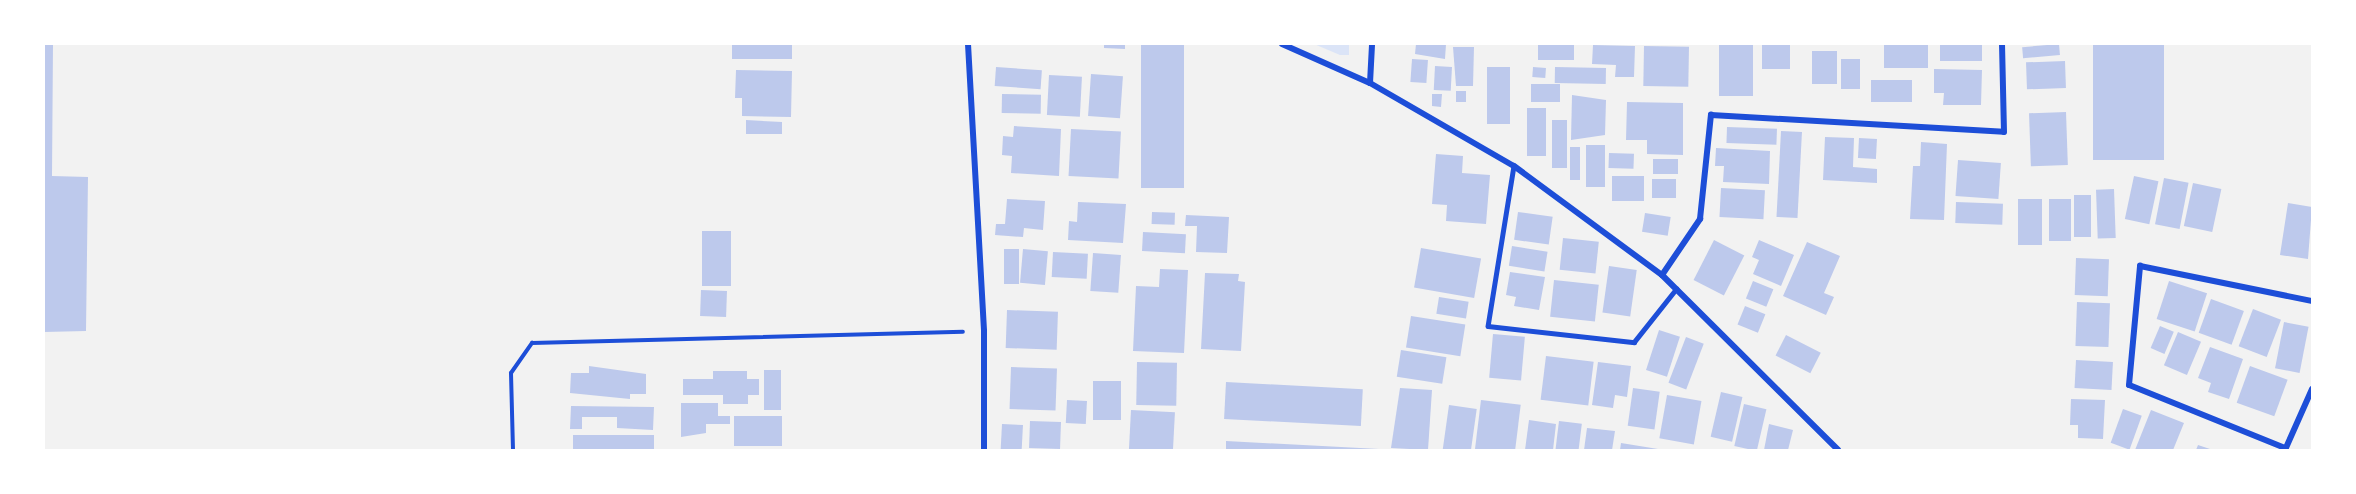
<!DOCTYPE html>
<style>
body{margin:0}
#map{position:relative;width:2356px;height:494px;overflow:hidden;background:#f2f2f2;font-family:"Nunito Sans",sans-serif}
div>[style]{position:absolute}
.green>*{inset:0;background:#dbe4f7}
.building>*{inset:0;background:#bdc9ec;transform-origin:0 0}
.path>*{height:4px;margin:-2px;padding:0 2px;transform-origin:2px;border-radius:2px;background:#1d4ed8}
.service>*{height:4.5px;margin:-2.25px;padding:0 2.25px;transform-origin:2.25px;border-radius:2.25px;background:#1d4ed8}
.minor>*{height:6px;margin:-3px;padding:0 3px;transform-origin:3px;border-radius:3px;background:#1d4ed8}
span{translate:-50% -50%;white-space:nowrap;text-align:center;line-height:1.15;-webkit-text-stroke:4.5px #fff;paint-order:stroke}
.frame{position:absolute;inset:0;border:45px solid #fff;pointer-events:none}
</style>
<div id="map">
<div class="green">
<div style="clip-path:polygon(1314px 44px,1349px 44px,1349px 55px,1340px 55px)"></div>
</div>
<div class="building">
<div style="clip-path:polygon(44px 44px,53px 44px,52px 176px,88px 177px,86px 331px,44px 332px)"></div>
<div style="left:732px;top:44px;width:60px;height:15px"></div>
<div style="clip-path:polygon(1104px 44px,1125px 44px,1125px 49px,1104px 48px)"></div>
<div style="left:1141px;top:44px;width:43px;height:144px"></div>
<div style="clip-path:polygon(1416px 44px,1446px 44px,1445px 59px,1415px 54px)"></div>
<div style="left:1538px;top:44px;width:36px;height:16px"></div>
<div style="left:1719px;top:44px;width:34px;height:52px"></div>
<div style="left:1762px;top:44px;width:28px;height:25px"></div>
<div style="left:1884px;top:44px;width:44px;height:24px"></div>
<div style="left:1940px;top:44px;width:42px;height:17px"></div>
<div style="left:2059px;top:44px;width:11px;height:37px;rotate:85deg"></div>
<div style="left:2093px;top:44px;width:71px;height:116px"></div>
<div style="clip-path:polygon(1593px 45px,1635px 46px,1634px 77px,1615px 77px,1616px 65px,1592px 64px)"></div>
<div style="left:1644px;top:46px;width:45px;height:40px;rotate:1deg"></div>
<div style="clip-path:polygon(1453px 47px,1474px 47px,1473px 86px,1456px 86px)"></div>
<div style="left:1812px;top:51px;width:25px;height:33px"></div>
<div style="left:1412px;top:59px;width:16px;height:23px;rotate:4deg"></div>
<div style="left:1841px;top:59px;width:19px;height:30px"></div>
<div style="left:2065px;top:61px;width:27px;height:39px;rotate:88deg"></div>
<div style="left:1435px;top:66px;width:17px;height:24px;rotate:3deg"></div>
<div style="left:996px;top:67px;width:46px;height:19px;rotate:4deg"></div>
<div style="left:1487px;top:67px;width:23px;height:57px"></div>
<div style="left:1533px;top:67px;width:13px;height:10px;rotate:4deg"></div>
<div style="left:1555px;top:67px;width:51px;height:16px;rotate:1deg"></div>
<div style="clip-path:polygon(1934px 69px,1982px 70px,1981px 105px,1943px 105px,1944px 93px,1934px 93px)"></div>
<div style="clip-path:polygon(736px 70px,792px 71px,791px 117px,742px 116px,742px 98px,735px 98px)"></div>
<div style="left:1091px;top:74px;width:32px;height:42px;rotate:4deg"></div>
<div style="left:1049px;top:75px;width:33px;height:40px;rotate:3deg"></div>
<div style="left:1871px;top:80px;width:41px;height:22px"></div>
<div style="left:1531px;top:84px;width:29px;height:18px"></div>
<div style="left:1456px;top:91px;width:10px;height:11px"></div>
<div style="left:1002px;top:94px;width:39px;height:19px;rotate:1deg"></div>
<div style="clip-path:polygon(1432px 94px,1442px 94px,1441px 107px,1432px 106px)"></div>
<div style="clip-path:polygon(1572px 95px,1606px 100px,1605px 135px,1571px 140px)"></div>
<div style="clip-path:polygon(1627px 102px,1683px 103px,1683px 155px,1647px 154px,1647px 140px,1626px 140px)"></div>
<div style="left:1527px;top:108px;width:19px;height:48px"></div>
<div style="left:2066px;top:112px;width:53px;height:37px;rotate:88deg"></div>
<div style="clip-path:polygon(746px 120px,782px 122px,782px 134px,746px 134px)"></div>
<div style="left:1552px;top:120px;width:15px;height:48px"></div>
<div style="clip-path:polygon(1014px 126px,1061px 129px,1059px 176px,1011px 173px,1012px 156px,1002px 155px,1003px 136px,1013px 137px)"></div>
<div style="left:1727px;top:127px;width:50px;height:16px;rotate:2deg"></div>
<div style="left:1071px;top:129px;width:50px;height:47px;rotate:3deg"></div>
<div style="left:1781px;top:131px;width:21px;height:86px;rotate:3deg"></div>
<div style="clip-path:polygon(1825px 137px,1854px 138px,1853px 167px,1877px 169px,1877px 183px,1823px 180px)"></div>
<div style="left:1859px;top:138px;width:18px;height:20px;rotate:3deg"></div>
<div style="clip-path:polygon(1921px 142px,1947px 144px,1944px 220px,1910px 219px,1913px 166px,1920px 166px)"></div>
<div style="left:1586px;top:145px;width:19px;height:42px"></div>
<div style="left:1570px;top:147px;width:10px;height:33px"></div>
<div style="clip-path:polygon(1716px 148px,1770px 151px,1769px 184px,1723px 182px,1724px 166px,1715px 166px)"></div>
<div style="left:1609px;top:153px;width:25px;height:15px;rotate:2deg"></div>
<div style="clip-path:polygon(1436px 154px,1463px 156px,1462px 173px,1490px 175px,1486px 224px,1446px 221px,1447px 205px,1432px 204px)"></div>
<div style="left:1653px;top:159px;width:25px;height:15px"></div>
<div style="left:1958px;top:160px;width:43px;height:36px;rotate:4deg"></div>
<div style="left:1612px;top:176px;width:32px;height:25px"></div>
<div style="left:2134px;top:176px;width:25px;height:44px;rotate:12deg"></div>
<div style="left:2164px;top:178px;width:25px;height:47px;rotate:11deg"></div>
<div style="left:1652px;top:179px;width:24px;height:19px"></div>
<div style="left:2193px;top:183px;width:29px;height:44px;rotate:12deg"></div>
<div style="left:1721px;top:188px;width:44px;height:29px;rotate:3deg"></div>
<div style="left:2114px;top:189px;width:49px;height:18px;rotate:88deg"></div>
<div style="left:2074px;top:195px;width:17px;height:42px"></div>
<div style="clip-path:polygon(1007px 199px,1045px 201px,1043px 230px,1024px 228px,1023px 237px,995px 235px,996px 224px,1005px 224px)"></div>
<div style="left:2018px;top:199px;width:24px;height:46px"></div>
<div style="left:2049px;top:199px;width:22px;height:42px"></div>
<div style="clip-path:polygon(1078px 202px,1126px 204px,1123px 243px,1068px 240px,1069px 221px,1077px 222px)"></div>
<div style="left:1956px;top:202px;width:47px;height:21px;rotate:2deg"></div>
<div style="clip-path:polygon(2288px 203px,2312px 207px,2308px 259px,2280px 255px)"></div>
<div style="left:1152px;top:212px;width:23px;height:12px;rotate:2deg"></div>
<div style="left:1518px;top:212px;width:35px;height:28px;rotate:8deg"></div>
<div style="left:1645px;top:213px;width:26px;height:19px;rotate:9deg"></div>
<div style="clip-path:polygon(1186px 215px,1229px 217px,1227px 253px,1196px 252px,1197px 226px,1185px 226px)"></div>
<div style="left:702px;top:231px;width:29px;height:55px"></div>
<div style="left:1143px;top:232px;width:43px;height:19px;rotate:3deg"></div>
<div style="left:1563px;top:238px;width:36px;height:32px;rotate:6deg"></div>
<div style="left:1714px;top:240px;width:34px;height:45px;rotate:27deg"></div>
<div style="clip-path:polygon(1759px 240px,1794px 255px,1781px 286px,1753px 274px,1759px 260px,1752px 257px)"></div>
<div style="clip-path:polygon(1807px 242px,1840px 256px,1824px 293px,1834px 297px,1826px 315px,1783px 296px)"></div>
<div style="left:1512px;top:246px;width:36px;height:20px;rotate:9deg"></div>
<div style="left:1421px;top:248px;width:61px;height:40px;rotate:10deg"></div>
<div style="left:1004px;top:249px;width:15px;height:35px"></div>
<div style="left:1023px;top:249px;width:25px;height:34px;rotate:5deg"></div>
<div style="left:1053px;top:252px;width:35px;height:25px;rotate:3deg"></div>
<div style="left:1093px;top:253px;width:28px;height:38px;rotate:4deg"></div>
<div style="left:2076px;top:258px;width:33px;height:37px;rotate:2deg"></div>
<div style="left:1609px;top:266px;width:28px;height:47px;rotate:8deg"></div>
<div style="clip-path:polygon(1160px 269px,1188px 270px,1184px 353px,1133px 351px,1136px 286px,1159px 287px)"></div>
<div style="clip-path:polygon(1510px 272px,1545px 277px,1539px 310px,1514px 306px,1516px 297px,1506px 295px)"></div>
<div style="clip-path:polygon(1205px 273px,1239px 274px,1238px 281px,1245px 282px,1241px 351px,1201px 349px)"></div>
<div style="left:1554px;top:280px;width:45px;height:37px;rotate:6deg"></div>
<div style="left:1753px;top:281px;width:22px;height:19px;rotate:22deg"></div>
<div style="left:2169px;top:281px;width:40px;height:40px;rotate:18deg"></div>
<div style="left:701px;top:290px;width:26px;height:26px;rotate:2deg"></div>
<div style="left:1439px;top:297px;width:30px;height:17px;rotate:9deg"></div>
<div style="left:2211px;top:299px;width:35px;height:36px;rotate:20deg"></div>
<div style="left:2077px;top:302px;width:33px;height:44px;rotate:2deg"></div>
<div style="left:1745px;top:306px;width:22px;height:20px;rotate:22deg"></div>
<div style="left:2253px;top:309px;width:30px;height:40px;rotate:21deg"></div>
<div style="left:1007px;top:310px;width:51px;height:38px;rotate:2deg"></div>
<div style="left:1411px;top:316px;width:55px;height:32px;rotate:9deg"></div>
<div style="left:2284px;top:322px;width:25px;height:47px;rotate:11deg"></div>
<div style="left:2160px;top:326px;width:15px;height:24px;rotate:23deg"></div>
<div style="left:1659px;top:330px;width:22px;height:42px;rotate:18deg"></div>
<div style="left:2178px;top:332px;width:25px;height:36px;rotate:23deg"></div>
<div style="left:1493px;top:334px;width:32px;height:44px;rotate:5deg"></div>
<div style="left:1786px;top:335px;width:39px;height:23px;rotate:27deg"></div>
<div style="left:1686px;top:337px;width:19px;height:49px;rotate:21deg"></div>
<div style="clip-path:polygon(2210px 347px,2243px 359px,2229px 399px,2208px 392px,2211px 383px,2198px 378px)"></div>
<div style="left:1401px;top:350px;width:46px;height:27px;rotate:9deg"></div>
<div style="left:1546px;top:356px;width:48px;height:44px;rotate:7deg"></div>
<div style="left:2076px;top:360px;width:37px;height:28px;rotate:3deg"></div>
<div style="left:1137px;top:362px;width:40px;height:43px;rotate:1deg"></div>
<div style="clip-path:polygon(1598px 362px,1631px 366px,1627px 397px,1615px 395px,1613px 408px,1592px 405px)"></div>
<div style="clip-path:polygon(589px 366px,646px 374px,646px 394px,630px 394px,630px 399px,570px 393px,571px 373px,589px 373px)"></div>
<div style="left:2250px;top:366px;width:40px;height:39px;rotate:20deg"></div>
<div style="left:1011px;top:367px;width:46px;height:42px;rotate:2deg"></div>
<div style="left:764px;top:370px;width:17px;height:40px"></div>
<div style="clip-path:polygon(713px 371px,747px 371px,747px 379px,759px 379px,759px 395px,748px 395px,748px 404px,723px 404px,723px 395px,683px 395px,683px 379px,713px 379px)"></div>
<div style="left:1093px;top:381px;width:28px;height:39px"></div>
<div style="left:1226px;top:382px;width:137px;height:37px;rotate:3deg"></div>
<div style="clip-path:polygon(1400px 388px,1432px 390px,1428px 450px,1391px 448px)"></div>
<div style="left:1633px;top:388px;width:27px;height:38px;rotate:8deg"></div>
<div style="left:1721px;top:392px;width:22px;height:46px;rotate:13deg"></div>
<div style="left:1667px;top:395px;width:35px;height:44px;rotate:10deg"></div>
<div style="clip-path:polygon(2071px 399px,2105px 400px,2103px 439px,2078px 438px,2078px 425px,2070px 425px)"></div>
<div style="left:1067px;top:400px;width:20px;height:23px;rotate:3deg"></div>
<div style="left:1481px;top:400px;width:40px;height:50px;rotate:7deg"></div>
<div style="clip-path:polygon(681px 403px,718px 403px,718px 416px,730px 416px,730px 424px,706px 424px,706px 433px,681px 437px)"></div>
<div style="left:1744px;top:404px;width:23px;height:43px;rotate:13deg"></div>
<div style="left:1449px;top:405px;width:28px;height:45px;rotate:8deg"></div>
<div style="clip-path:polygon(571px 406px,654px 407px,653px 430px,617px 428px,617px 417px,582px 417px,582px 429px,570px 429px)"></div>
<div style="left:2123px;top:409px;width:20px;height:36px;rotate:20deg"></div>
<div style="left:1131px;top:410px;width:44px;height:40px;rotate:3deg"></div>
<div style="clip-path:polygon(2151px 410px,2184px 423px,2173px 450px,2135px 450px)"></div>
<div style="left:782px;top:416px;width:30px;height:48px;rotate:90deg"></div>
<div style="clip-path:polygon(1529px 420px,1556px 424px,1553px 450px,1525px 450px)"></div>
<div style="left:1030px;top:421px;width:31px;height:27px;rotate:2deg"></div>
<div style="left:1559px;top:421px;width:23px;height:29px;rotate:7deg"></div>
<div style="left:1002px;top:424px;width:21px;height:26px;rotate:3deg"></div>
<div style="clip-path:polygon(1769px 424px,1793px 430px,1788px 450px,1764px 450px)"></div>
<div style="clip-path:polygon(1587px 428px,1615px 431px,1612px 450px,1584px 450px)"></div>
<div style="left:573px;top:435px;width:81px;height:15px"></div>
<div style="clip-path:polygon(1226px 441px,1379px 449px,1379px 450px,1226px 450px)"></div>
<div style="clip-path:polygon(1621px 443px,1658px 449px,1658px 450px,1620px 450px)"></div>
<div style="clip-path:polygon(2198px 445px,2213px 450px,2196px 450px)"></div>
</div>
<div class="path">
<div style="left:513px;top:450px;width:77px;rotate:-91.5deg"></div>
<div style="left:511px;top:373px;width:37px;rotate:-55deg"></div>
<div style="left:532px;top:343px;width:431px;rotate:-1.5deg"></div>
</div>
<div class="service">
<div style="left:1514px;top:166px;width:162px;rotate:99.2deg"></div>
<div style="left:1488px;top:326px;width:147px;rotate:6.3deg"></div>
<div style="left:1634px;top:342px;width:68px;rotate:-51.6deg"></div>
</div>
<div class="minor">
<div style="left:968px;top:44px;width:287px;rotate:86.8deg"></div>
<div style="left:984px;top:331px;width:119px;rotate:90deg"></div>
<div style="left:1282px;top:44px;width:96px;rotate:23.9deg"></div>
<div style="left:1370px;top:83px;width:166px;rotate:30deg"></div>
<div style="left:1514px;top:166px;width:184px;rotate:36.4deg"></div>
<div style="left:1662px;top:275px;width:248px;rotate:44.8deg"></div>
<div style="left:1370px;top:83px;width:39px;rotate:-87deg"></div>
<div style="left:1662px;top:275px;width:68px;rotate:-55.8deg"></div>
<div style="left:1700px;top:219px;width:105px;rotate:-84deg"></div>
<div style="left:1711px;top:115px;width:293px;rotate:3.3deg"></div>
<div style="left:2004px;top:132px;width:88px;rotate:-91.3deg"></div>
<div style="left:2285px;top:448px;width:168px;rotate:-158deg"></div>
<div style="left:2129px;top:385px;width:120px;rotate:-84.7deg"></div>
<div style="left:2140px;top:266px;width:176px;rotate:11.5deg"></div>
<div style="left:2285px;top:450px;width:67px;rotate:-66.1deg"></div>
</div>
<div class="frame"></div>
</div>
